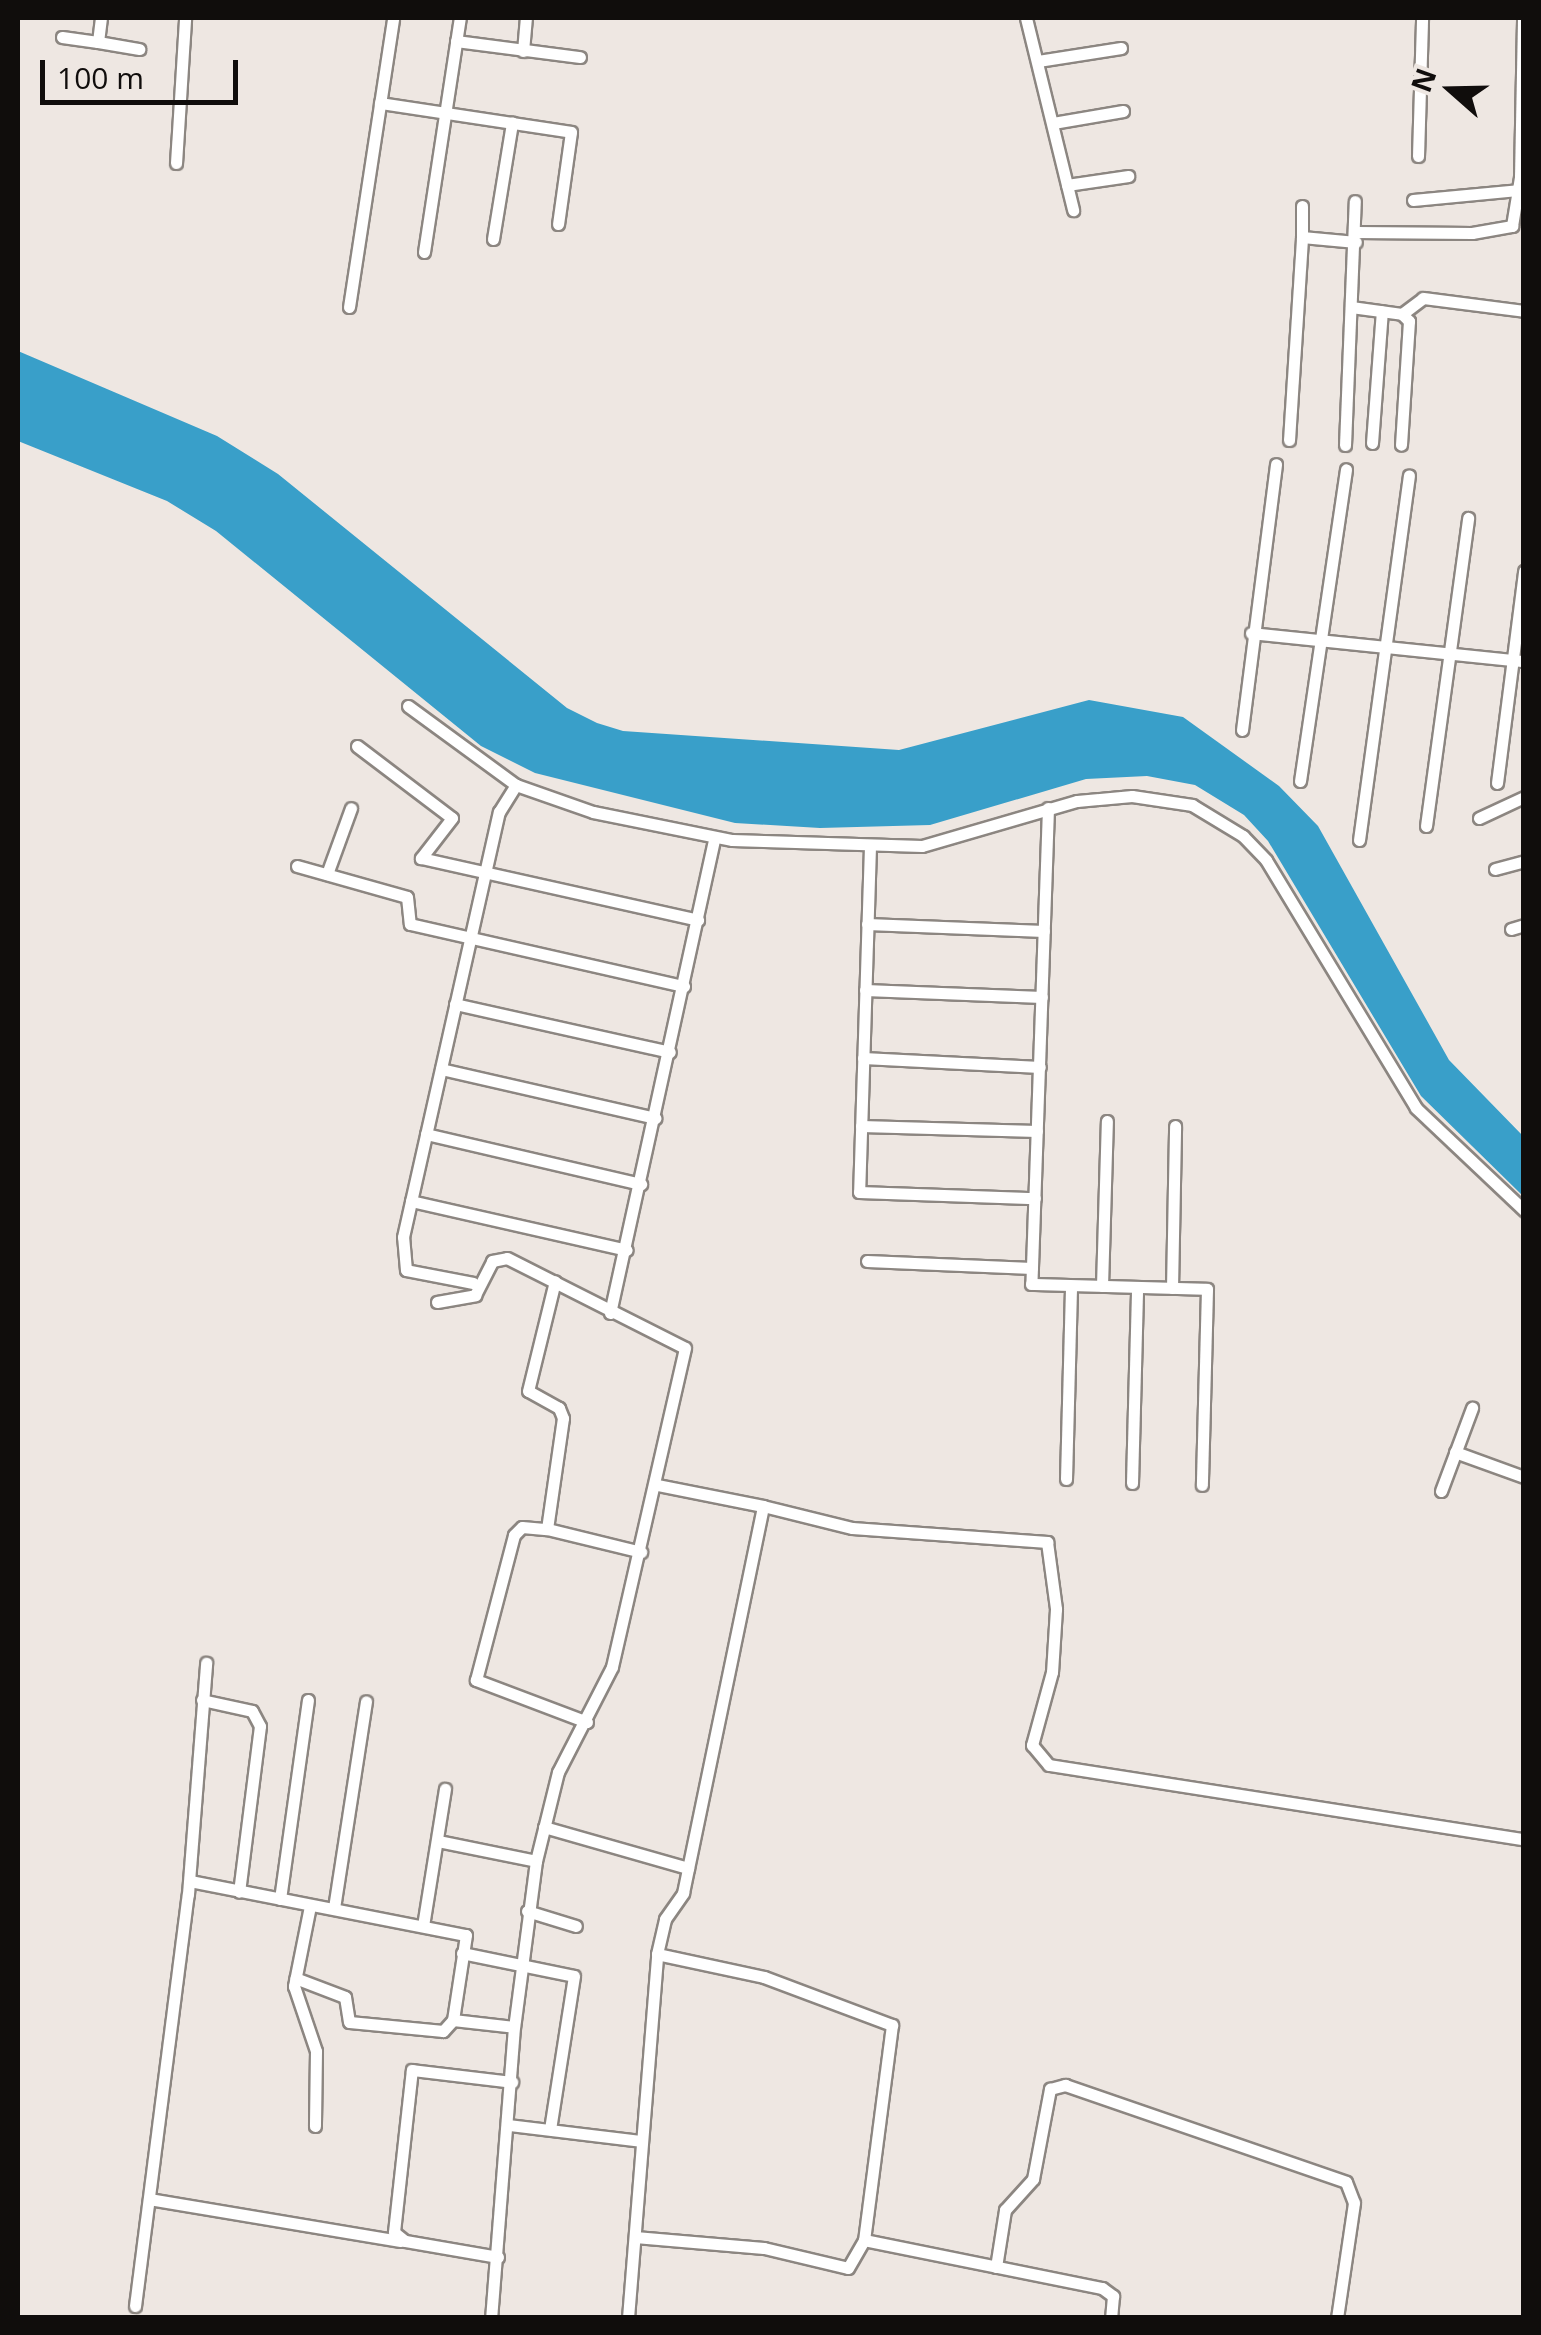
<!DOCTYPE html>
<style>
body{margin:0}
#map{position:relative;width:1541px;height:2335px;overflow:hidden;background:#eee7e2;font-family:"Open Sans",sans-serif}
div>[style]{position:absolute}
.water>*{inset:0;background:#399fc9}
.roads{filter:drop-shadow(2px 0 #8c8681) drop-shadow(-2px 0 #8c8681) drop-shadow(0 2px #8c8681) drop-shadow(0 -2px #8c8681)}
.minor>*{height:11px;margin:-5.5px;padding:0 5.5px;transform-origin:5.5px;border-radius:5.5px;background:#fff}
span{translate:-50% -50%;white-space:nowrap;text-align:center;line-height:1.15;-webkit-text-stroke:9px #eee7e2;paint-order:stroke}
.frame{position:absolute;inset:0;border:20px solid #100d0c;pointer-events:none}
.north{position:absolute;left:1401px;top:40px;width:100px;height:100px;-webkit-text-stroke:8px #eee7e2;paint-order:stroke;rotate:290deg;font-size:28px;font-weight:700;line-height:40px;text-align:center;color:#100d0c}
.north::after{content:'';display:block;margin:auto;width:35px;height:45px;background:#100d0c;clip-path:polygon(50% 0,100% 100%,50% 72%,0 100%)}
.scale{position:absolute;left:40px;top:60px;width:198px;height:45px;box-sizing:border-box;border:5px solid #100d0c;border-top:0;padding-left:12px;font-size:30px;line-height:35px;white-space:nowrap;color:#100d0c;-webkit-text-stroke:8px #eee7e2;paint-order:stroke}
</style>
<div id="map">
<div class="water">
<div style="clip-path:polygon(18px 351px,217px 436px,278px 474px,567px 708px,597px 723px,623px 731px,899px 750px,1089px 700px,1183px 717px,1279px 786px,1318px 826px,1449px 1060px,1523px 1136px,1523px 1196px,1421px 1096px,1268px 841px,1244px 815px,1195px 785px,1147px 776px,1086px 779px,930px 825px,820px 828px,735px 823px,535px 773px,481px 746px,216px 531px,167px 501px,18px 441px)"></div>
</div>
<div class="roads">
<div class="minor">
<div style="left:1026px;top:18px;width:198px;rotate:76.2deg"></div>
<div style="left:62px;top:37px;width:36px;rotate:8deg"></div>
<div style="left:98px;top:42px;width:24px;rotate:-83deg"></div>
<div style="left:456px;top:41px;width:125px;rotate:7.4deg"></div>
<div style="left:98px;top:42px;width:42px;rotate:9.7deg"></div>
<div style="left:523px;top:51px;width:33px;rotate:-85deg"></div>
<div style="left:1038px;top:61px;width:84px;rotate:-8.9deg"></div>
<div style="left:380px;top:103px;width:193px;rotate:8.6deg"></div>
<div style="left:571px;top:132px;width:93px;rotate:98deg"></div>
<div style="left:1053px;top:123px;width:71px;rotate:-9.7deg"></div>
<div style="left:1418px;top:156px;width:138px;rotate:-88.3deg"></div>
<div style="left:176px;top:163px;width:145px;rotate:-86.4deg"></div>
<div style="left:1067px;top:185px;width:62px;rotate:-8.4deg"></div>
<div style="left:1413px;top:200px;width:105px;rotate:-5.4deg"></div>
<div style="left:1356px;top:232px;width:116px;rotate:0.5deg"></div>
<div style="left:1472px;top:233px;width:41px;rotate:-9.9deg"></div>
<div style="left:1512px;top:226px;width:50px;rotate:-80.7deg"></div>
<div style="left:1520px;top:177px;width:159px;rotate:-88.9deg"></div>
<div style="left:1302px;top:237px;width:31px;rotate:-90deg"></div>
<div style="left:493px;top:239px;width:118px;rotate:-80.7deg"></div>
<div style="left:424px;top:252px;width:237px;rotate:-81.3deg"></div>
<div style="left:349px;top:307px;width:292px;rotate:-81.3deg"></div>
<div style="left:1351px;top:307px;width:51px;rotate:7.8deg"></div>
<div style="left:1402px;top:314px;width:10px;rotate:45deg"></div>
<div style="left:1409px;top:321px;width:124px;rotate:93.7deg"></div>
<div style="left:1402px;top:314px;width:26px;rotate:-37deg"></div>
<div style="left:1423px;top:298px;width:102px;rotate:7.3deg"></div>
<div style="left:1289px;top:440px;width:203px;rotate:-86.3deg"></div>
<div style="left:1302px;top:237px;width:54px;rotate:5.3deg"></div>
<div style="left:1372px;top:443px;width:132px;rotate:-85.7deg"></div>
<div style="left:1345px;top:445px;width:244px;rotate:-87.7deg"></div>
<div style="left:1251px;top:633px;width:274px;rotate:5.9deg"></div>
<div style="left:408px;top:706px;width:134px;rotate:36.2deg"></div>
<div style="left:516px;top:785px;width:82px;rotate:19.3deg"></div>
<div style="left:593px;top:812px;width:142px;rotate:11.4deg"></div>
<div style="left:732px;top:840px;width:190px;rotate:1.8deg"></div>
<div style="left:922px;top:846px;width:161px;rotate:-16.2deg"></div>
<div style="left:1077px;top:801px;width:55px;rotate:-5.2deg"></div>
<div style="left:1132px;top:796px;width:61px;rotate:8.5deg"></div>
<div style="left:1192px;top:805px;width:60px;rotate:31.3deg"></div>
<div style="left:1243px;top:836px;width:33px;rotate:46deg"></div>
<div style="left:1266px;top:860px;width:290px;rotate:58.8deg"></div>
<div style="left:1416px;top:1108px;width:149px;rotate:43.4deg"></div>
<div style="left:1242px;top:730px;width:268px;rotate:-82.7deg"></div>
<div style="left:357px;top:746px;width:119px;rotate:37.2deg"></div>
<div style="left:452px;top:818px;width:51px;rotate:127.8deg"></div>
<div style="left:421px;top:858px;width:284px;rotate:12.6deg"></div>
<div style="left:1300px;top:781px;width:315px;rotate:-81.6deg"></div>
<div style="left:1497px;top:783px;width:214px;rotate:-82.7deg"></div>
<div style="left:1048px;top:808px;width:476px;rotate:92deg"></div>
<div style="left:1031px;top:1284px;width:176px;rotate:1.6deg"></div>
<div style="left:1207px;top:1289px;width:196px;rotate:91.5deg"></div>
<div style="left:1479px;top:818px;width:50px;rotate:-25deg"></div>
<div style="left:1426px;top:826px;width:311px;rotate:-82.2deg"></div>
<div style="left:1359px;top:840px;width:368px;rotate:-82.2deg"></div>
<div style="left:870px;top:846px;width:346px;rotate:91.8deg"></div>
<div style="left:859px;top:1192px;width:176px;rotate:2deg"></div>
<div style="left:297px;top:866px;width:114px;rotate:15.7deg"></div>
<div style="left:407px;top:897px;width:27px;rotate:84deg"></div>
<div style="left:410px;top:924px;width:281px;rotate:12.8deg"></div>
<div style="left:1495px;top:869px;width:30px;rotate:-15deg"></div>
<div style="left:327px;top:874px;width:70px;rotate:-70deg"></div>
<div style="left:867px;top:924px;width:177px;rotate:2.3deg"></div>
<div style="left:1511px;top:929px;width:14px;rotate:-17deg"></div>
<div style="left:865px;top:990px;width:177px;rotate:2.3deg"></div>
<div style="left:455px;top:1004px;width:220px;rotate:12.6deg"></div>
<div style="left:863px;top:1058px;width:177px;rotate:2.9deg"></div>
<div style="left:441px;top:1069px;width:220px;rotate:12.9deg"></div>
<div style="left:861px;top:1126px;width:176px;rotate:1.6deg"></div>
<div style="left:426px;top:1134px;width:221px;rotate:13.1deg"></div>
<div style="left:411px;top:1201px;width:221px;rotate:12.8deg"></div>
<div style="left:867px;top:1261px;width:165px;rotate:2.4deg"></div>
<div style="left:473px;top:1283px;width:68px;rotate:-169deg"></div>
<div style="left:406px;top:1270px;width:33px;rotate:-95deg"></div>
<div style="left:403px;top:1237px;width:436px;rotate:-77.3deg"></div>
<div style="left:499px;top:812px;width:32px;rotate:-58deg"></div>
<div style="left:1102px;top:1286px;width:165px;rotate:-88.3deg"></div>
<div style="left:1172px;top:1288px;width:162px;rotate:-88.9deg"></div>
<div style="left:437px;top:1302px;width:39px;rotate:-10deg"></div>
<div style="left:475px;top:1295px;width:38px;rotate:-63deg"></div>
<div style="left:492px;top:1261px;width:15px;rotate:-11deg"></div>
<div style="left:507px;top:1258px;width:199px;rotate:26.8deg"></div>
<div style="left:685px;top:1348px;width:327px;rotate:102.9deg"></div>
<div style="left:612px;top:1667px;width:118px;rotate:117.2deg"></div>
<div style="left:558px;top:1772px;width:92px;rotate:103.9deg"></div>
<div style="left:536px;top:1861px;width:167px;rotate:97.5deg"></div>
<div style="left:514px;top:2027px;width:292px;rotate:94.5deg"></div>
<div style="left:610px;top:1313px;width:487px;rotate:-77.6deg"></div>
<div style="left:1455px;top:1452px;width:73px;rotate:19.9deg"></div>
<div style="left:1066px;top:1479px;width:193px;rotate:-88.5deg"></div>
<div style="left:1132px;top:1483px;width:196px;rotate:-88.5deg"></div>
<div style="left:1441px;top:1491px;width:89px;rotate:-69.5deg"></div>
<div style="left:763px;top:1506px;width:92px;rotate:13.9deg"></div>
<div style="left:852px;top:1528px;width:196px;rotate:4.1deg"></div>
<div style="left:1047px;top:1542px;width:68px;rotate:82.3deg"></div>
<div style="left:1056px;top:1609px;width:63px;rotate:93.6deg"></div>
<div style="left:1052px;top:1672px;width:76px;rotate:105.3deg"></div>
<div style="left:1032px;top:1745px;width:26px;rotate:50deg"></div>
<div style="left:1049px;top:1765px;width:481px;rotate:8.9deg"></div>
<div style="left:547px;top:1529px;width:112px;rotate:-81.8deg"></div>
<div style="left:563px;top:1418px;width:11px;rotate:-112deg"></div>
<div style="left:559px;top:1408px;width:35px;rotate:-151deg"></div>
<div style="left:528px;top:1391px;width:113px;rotate:-76.2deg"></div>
<div style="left:202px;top:1700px;width:51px;rotate:12.4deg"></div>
<div style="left:252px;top:1711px;width:17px;rotate:62deg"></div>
<div style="left:260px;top:1726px;width:167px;rotate:97.2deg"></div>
<div style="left:587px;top:1722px;width:119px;rotate:-159.3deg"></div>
<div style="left:476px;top:1680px;width:150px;rotate:-75.3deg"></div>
<div style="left:514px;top:1535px;width:11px;rotate:-45deg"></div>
<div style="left:522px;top:1527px;width:25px;rotate:5deg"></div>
<div style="left:547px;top:1529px;width:97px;rotate:13.7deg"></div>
<div style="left:544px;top:1827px;width:150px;rotate:15.9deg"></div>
<div style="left:438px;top:1841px;width:100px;rotate:11.5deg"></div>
<div style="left:190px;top:1881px;width:281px;rotate:11.1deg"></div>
<div style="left:466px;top:1935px;width:86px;rotate:98.7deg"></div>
<div style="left:453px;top:2020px;width:15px;rotate:132deg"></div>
<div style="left:443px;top:2031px;width:94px;rotate:-174.5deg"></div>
<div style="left:349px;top:2022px;width:25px;rotate:-99deg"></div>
<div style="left:345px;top:1997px;width:53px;rotate:-159.2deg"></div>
<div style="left:280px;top:1899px;width:201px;rotate:-82deg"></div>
<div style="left:310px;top:1906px;width:82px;rotate:101.3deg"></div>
<div style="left:294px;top:1986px;width:69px;rotate:71.3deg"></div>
<div style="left:316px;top:2051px;width:75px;rotate:90.8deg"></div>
<div style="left:334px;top:1908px;width:209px;rotate:-81.2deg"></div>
<div style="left:527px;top:1911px;width:51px;rotate:17deg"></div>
<div style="left:423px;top:1926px;width:139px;rotate:-80.9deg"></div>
<div style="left:462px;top:1953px;width:114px;rotate:11.6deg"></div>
<div style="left:574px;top:1976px;width:155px;rotate:98.9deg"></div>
<div style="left:657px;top:1954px;width:109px;rotate:12.1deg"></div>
<div style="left:764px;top:1977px;width:137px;rotate:20.6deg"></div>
<div style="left:892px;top:2025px;width:217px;rotate:97.4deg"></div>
<div style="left:453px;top:2020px;width:61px;rotate:6.5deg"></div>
<div style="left:509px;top:2125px;width:133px;rotate:6.9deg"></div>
<div style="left:149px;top:2199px;width:255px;rotate:9.5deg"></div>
<div style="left:635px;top:2237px;width:129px;rotate:4.9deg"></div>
<div style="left:764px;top:2248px;width:86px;rotate:13.4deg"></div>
<div style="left:848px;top:2268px;width:32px;rotate:-60deg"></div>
<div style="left:864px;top:2240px;width:243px;rotate:11.4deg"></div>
<div style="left:1102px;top:2288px;width:14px;rotate:36deg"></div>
<div style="left:1113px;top:2296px;width:22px;rotate:95deg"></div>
<div style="left:498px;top:2257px;width:94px;rotate:-170.2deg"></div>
<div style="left:405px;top:2241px;width:14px;rotate:-141deg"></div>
<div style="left:394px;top:2232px;width:163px;rotate:-83.7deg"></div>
<div style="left:412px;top:2070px;width:101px;rotate:6.8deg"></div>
<div style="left:996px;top:2267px;width:58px;rotate:-81deg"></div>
<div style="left:1005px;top:2210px;width:42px;rotate:-47.9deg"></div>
<div style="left:1033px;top:2179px;width:92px;rotate:-79.3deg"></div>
<div style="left:1050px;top:2089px;width:16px;rotate:-15deg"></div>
<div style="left:1065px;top:2085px;width:297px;rotate:19deg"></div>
<div style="left:1346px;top:2182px;width:22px;rotate:69deg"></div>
<div style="left:1354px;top:2203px;width:116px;rotate:98.4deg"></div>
<div style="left:135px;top:2306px;width:415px;rotate:-82.7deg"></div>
<div style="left:188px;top:1894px;width:232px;rotate:-85.5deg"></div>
<div style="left:628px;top:2318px;width:365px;rotate:-85.4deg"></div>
<div style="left:657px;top:1954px;width:36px;rotate:-77deg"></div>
<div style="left:665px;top:1919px;width:32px;rotate:-55deg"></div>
<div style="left:683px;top:1893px;width:395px;rotate:-78.3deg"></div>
<div style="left:763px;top:1506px;width:107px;rotate:-168.7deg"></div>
</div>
</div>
<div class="frame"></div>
<div class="north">N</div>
<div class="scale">100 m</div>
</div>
